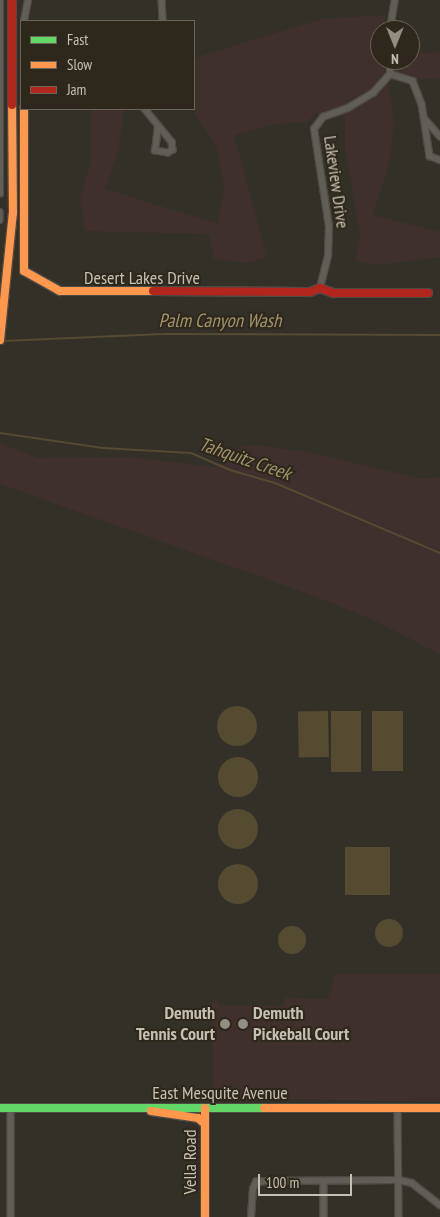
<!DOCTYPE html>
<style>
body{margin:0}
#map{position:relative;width:440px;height:1217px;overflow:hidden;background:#333028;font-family:"PT Sans Narrow",sans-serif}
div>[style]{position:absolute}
.green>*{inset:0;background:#40302d}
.water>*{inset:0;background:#554b31;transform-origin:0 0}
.round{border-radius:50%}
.stream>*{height:2px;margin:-1px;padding:0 1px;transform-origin:1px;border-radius:1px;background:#554b31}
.roads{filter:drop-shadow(1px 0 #4e4b46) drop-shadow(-1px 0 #4e4b46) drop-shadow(0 1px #4e4b46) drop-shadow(0 -1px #4e4b46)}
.street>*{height:5.5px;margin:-2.75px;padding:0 2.75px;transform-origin:2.75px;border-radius:2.75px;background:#615e57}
.fast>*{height:8px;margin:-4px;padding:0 4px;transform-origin:4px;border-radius:4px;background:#63d668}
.slow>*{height:8px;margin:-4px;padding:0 4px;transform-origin:4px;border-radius:4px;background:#ff974d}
.jam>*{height:8px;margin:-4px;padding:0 4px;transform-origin:4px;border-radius:4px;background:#b3261e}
.dots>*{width:14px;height:14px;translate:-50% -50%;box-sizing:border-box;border:2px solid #2d281b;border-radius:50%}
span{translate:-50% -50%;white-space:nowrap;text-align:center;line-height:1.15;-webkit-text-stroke:4px #2d281b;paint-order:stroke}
.street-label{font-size:18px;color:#c5c0b1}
.poi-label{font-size:18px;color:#c5c0b1;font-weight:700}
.right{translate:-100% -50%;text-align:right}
.left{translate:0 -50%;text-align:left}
.water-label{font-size:19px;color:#a2936c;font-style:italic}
.legend{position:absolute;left:20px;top:20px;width:175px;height:90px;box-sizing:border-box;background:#2d281b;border:1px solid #6a6557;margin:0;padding:6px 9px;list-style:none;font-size:15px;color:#c5c0b1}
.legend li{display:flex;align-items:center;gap:10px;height:25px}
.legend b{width:25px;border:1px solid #6a6557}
.north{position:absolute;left:370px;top:20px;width:50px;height:50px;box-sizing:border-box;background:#2d281b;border:1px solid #6a6557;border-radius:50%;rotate:180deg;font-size:14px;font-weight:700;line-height:20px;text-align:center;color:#c5c0b1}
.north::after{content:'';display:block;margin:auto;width:18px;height:22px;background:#928e81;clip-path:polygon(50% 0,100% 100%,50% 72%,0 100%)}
.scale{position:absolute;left:258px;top:1174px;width:94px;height:22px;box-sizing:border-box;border:2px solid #c5c0b1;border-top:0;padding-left:6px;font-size:15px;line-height:18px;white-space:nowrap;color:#c5c0b1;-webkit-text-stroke:4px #2d281b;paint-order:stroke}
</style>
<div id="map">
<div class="green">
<div style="clip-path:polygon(385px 15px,385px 30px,380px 30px,380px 60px,410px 60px,410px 54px,440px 52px,440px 78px,388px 81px,394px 124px,390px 160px,373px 215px,440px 232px,440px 257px,379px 265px,356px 261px,360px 233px,345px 148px,345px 116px,316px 113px,307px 122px,275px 124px,234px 135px,267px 257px,247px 263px,214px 259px,209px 234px,85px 231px,80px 199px,90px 165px,91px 109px,124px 109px,118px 151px,105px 189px,218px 224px,224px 187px,217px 147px,192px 109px,194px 58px,322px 19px)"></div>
<div style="clip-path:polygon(0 443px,38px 458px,127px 457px,216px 467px,241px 446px,255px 445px,307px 452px,423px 479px,440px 477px,440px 654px,369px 618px,317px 597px,0 484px)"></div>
<div style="clip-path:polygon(335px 974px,440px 974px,440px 1102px,291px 1099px,276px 1095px,229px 1101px,213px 1098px,212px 1002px,217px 1000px,218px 1005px,284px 1006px,285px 998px,329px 999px)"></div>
</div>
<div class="water">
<div class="round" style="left:217px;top:706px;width:40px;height:40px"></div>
<div style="left:328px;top:711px;width:46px;height:30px;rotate:89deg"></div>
<div style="left:331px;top:711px;width:30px;height:61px"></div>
<div style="left:372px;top:711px;width:31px;height:60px"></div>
<div class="round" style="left:218px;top:757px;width:40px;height:40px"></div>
<div class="round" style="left:218px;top:809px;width:40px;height:40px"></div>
<div style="left:390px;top:847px;width:48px;height:45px;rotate:90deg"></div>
<div class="round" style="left:218px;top:864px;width:40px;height:40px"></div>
<div class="round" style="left:375px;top:919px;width:28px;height:28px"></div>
<div class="round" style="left:278px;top:926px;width:28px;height:28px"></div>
</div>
<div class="stream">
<div style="left:3px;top:341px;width:160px;rotate:-2.5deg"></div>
<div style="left:163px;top:334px;width:277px;rotate:0.2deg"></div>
<div style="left:0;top:433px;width:104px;rotate:8.3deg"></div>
<div style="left:103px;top:448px;width:88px;rotate:3.3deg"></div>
<div style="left:191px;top:453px;width:43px;rotate:23.6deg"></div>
<div style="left:230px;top:470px;width:47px;rotate:16.1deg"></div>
<div style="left:275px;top:483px;width:179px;rotate:23deg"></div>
</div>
<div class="roads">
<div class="street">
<div style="left:162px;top:0;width:21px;rotate:87deg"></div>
<div style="left:24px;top:21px;width:21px;rotate:-79deg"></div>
<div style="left:390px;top:30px;width:30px;rotate:-81deg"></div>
<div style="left:390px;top:74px;width:24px;rotate:17deg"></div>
<div style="left:413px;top:81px;width:25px;rotate:69deg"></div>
<div style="left:422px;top:104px;width:53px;rotate:81.3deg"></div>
<div style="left:430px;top:156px;width:11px;rotate:22deg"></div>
<div style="left:145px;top:109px;width:43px;rotate:50.7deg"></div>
<div style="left:172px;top:142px;width:8px;rotate:83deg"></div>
<div style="left:173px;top:150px;width:6px;rotate:149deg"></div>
<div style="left:168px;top:153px;width:13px;rotate:-171deg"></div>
<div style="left:155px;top:151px;width:25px;rotate:-83deg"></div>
<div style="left:425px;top:119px;width:23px;rotate:49deg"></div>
<div style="left:0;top:194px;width:194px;rotate:-90deg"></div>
<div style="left:0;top:212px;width:8px;rotate:90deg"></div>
<div style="left:320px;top:288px;width:34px;rotate:-76deg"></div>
<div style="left:328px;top:255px;width:28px;rotate:-88deg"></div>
<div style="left:329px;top:227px;width:99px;rotate:-98.7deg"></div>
<div style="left:314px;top:129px;width:15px;rotate:-53deg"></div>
<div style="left:323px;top:117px;width:27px;rotate:-20deg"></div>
<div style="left:348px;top:108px;width:29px;rotate:-31deg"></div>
<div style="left:373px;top:93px;width:25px;rotate:-48deg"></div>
<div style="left:390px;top:74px;width:14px;rotate:-90deg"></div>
<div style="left:11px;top:1108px;width:109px;rotate:90deg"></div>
<div style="left:398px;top:1108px;width:109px;rotate:89.5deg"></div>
<div style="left:324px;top:1181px;width:36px;rotate:90deg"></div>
<div style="left:251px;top:1217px;width:28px;rotate:-86deg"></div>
<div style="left:253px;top:1189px;width:8px;rotate:-67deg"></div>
<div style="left:256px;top:1182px;width:11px;rotate:-5deg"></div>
<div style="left:267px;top:1181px;width:132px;rotate:-0.4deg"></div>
<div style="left:399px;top:1180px;width:13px;rotate:13deg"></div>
<div style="left:412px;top:1183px;width:36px;rotate:38deg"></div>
</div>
<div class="fast">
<div style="left:0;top:1108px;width:264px"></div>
</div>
<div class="slow">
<div style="left:24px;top:109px;width:162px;rotate:90deg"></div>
<div style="left:24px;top:271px;width:41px;rotate:29.1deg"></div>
<div style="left:60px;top:291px;width:93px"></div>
<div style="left:0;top:340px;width:128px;rotate:-84.2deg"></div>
<div style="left:13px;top:213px;width:108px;rotate:-90.5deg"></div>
<div style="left:205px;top:1108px;width:109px;rotate:90deg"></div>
<div style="left:264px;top:1108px;width:176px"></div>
<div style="left:151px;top:1111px;width:48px;rotate:8.5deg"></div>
<div style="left:198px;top:1118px;width:9px;rotate:41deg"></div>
</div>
<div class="jam">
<div style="left:12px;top:0;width:105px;rotate:90deg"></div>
<div style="left:153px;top:291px;width:157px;rotate:0.4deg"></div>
<div style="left:310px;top:292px;width:11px;rotate:-22deg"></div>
<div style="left:320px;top:288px;width:14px;rotate:21deg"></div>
<div style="left:333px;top:293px;width:95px"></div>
</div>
</div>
<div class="dots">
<div style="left:225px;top:1024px;background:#928e81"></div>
<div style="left:243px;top:1024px;background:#928e81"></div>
</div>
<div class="street-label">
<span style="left:336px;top:182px;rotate:82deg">Lakeview Drive</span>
<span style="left:142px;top:278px">Desert Lakes Drive</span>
<span style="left:220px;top:1093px">East Mesquite Avenue</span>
<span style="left:190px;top:1162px;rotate:-90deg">Vella Road</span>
</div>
<div class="poi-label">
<span class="right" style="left:215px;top:1024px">Demuth<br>Tennis Court</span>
<span class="left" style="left:253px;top:1024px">Demuth<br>Pickeball Court</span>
</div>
<div class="water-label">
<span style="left:220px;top:321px">Palm Canyon Wash</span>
<span style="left:245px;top:459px;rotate:19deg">Tahquitz Creek</span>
</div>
<ul class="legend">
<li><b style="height:6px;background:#63d668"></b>Fast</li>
<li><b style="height:6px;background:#ff974d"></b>Slow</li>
<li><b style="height:6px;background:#b3261e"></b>Jam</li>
</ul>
<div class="north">N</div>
<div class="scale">100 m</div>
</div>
